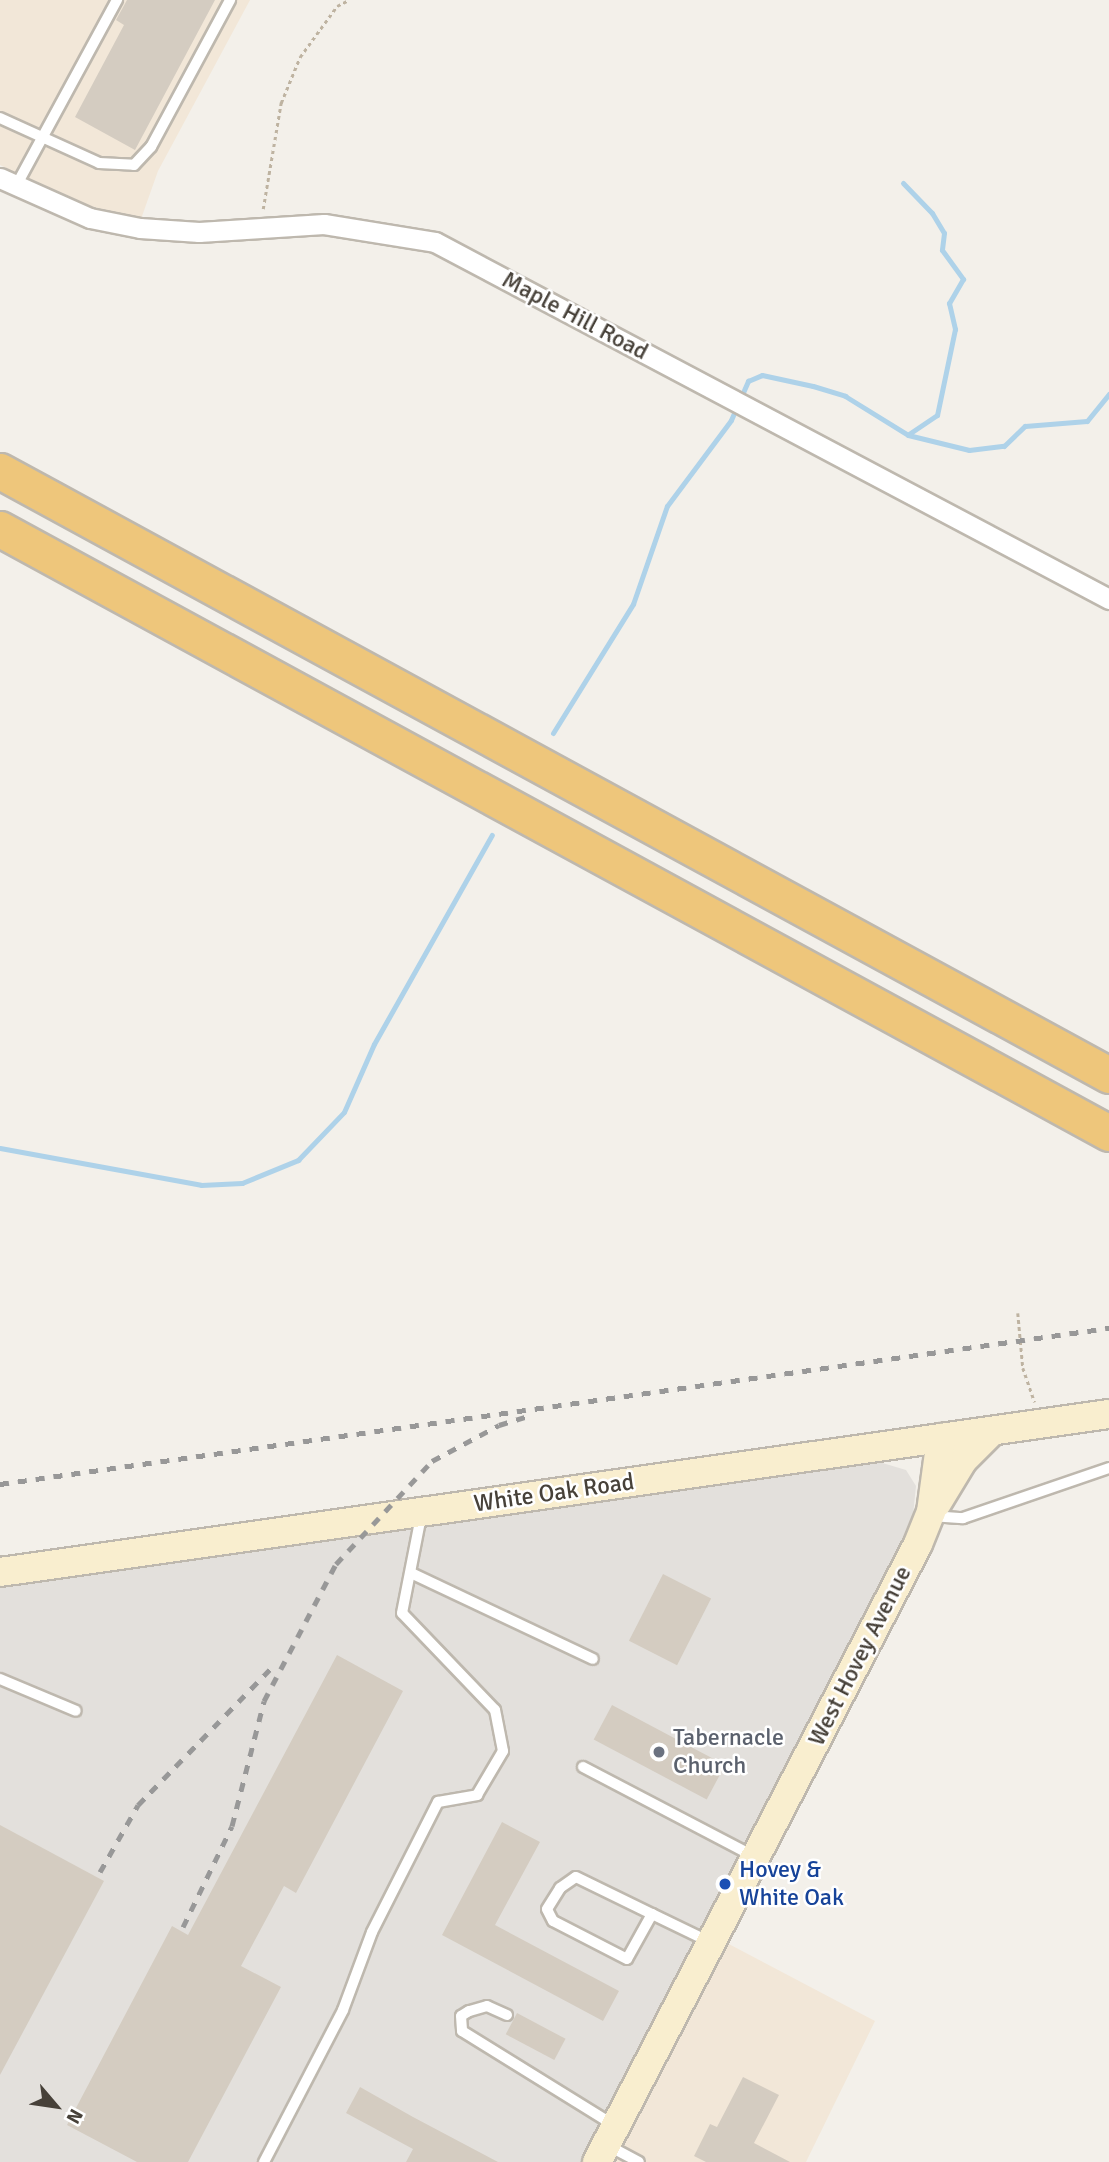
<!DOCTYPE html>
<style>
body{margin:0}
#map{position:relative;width:1109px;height:2162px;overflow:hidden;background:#f3f0ea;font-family:Signika,sans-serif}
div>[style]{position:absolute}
.commercial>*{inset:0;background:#f2e7d8}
.industrial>*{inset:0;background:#e3e0dc}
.stream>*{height:5px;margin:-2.5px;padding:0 2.5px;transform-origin:2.5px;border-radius:2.5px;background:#aed2e9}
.building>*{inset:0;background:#d4ccc1;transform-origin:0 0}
.path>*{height:2.5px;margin-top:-1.25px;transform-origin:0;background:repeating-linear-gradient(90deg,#beb3a1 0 3.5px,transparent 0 7px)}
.roads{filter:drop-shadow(2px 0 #beb8ae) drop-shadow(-2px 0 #beb8ae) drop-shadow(0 2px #beb8ae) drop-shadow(0 -2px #beb8ae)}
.lane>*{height:10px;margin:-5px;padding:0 5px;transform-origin:5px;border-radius:5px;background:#fff}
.street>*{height:19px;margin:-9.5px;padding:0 9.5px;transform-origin:9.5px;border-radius:9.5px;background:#fff}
.secondary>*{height:28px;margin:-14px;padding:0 14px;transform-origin:14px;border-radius:14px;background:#f9eecf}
.highway>*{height:35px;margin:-17.5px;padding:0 17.5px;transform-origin:17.5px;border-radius:17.5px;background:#eec67b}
.rail>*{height:5px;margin-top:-2.5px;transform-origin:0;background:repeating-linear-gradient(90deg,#989898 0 9px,transparent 0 18px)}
.dots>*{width:19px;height:19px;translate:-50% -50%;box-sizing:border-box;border:4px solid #fff;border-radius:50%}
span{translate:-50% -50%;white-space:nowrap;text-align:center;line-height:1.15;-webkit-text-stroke:5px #fff;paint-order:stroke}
.street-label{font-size:24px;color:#474139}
.worship-label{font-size:24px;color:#5b616d}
.left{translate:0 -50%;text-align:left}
.transit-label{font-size:24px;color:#164399}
.north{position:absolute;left:21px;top:2071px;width:70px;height:70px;-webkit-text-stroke:5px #fff;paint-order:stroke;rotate:119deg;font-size:19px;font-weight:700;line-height:28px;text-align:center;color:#474139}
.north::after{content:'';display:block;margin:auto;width:24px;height:32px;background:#474139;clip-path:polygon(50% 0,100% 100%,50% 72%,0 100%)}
</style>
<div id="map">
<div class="commercial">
<div style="clip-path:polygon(0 0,250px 0,158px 171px,141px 219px,74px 202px,0 165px)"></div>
<div style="clip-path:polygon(725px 1942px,875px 2021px,806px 2162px,611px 2162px)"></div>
</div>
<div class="industrial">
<div style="clip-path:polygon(869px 1459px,906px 1470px,916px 1486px,912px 1525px,585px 2162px,0 2162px,0 1585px)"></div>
</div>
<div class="stream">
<div style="left:903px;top:183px;width:42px;rotate:46deg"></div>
<div style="left:932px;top:213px;width:23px;rotate:59deg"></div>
<div style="left:944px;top:233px;width:17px;rotate:97deg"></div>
<div style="left:942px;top:250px;width:36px;rotate:54deg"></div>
<div style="left:963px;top:279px;width:28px;rotate:120deg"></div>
<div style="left:949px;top:303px;width:27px;rotate:77deg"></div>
<div style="left:955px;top:329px;width:88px;rotate:101.8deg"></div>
<div style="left:937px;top:415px;width:34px;rotate:146deg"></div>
<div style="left:553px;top:733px;width:152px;rotate:-58.2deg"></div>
<div style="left:633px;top:604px;width:104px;rotate:-70.9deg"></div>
<div style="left:667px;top:506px;width:107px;rotate:-53.3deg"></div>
<div style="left:731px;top:420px;width:43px;rotate:-66.4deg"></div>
<div style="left:748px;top:381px;width:15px;rotate:-23deg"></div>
<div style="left:762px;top:375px;width:52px;rotate:12.2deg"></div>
<div style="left:813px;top:386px;width:34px;rotate:17deg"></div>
<div style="left:845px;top:396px;width:74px;rotate:31.8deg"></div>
<div style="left:908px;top:435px;width:63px;rotate:13.8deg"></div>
<div style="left:969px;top:450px;width:35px;rotate:-7deg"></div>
<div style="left:1004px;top:446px;width:29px;rotate:-44deg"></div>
<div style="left:1025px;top:426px;width:62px;rotate:-4.6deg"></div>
<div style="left:1087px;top:421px;width:35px;rotate:-51deg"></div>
<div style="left:0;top:1148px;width:204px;rotate:10.4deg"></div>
<div style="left:201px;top:1185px;width:41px;rotate:-2.8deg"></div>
<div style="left:242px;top:1183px;width:61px;rotate:-22.3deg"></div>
<div style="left:298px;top:1160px;width:66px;rotate:-46.2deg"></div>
<div style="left:344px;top:1112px;width:74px;rotate:-66.2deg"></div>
<div style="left:374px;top:1044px;width:240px;rotate:-60.6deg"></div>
</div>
<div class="building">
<div style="clip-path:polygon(127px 0,215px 0,135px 150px,75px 117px,124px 25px,116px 20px)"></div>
<div style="left:663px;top:1574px;width:54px;height:75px;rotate:27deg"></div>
<div style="clip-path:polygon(337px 1655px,403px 1691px,296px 1893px,284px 1886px,241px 1966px,281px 1987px,188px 2162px,137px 2162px,67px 2125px,172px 1926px,188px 1935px)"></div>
<div style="left:612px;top:1705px;width:128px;height:39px;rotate:28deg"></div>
<div style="clip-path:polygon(502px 1822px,540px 1842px,495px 1925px,619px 1991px,603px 2021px,442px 1935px)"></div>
<div style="clip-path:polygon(0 1825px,104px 1881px,0 2075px)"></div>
<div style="left:517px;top:2013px;width:55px;height:24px;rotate:28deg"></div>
<div style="clip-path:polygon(743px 2077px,779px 2095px,754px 2143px,790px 2162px,706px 2162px,694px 2156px,710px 2124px,717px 2127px)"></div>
<div style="clip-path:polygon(360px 2087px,413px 2117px,498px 2162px,406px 2162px,413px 2149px,346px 2113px)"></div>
</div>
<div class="path">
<div style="left:263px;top:209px;width:108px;rotate:-80.4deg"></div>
<div style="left:281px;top:103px;width:50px;rotate:-67.6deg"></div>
<div style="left:300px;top:57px;width:63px;rotate:-54deg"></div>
<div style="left:337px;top:6px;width:13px;rotate:-27deg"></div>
<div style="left:1018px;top:1313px;width:55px;rotate:84.8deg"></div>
<div style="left:1023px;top:1368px;width:36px;rotate:71deg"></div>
</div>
<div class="roads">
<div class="lane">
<div style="left:0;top:118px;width:109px;rotate:24.4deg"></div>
<div style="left:99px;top:163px;width:35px;rotate:3deg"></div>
<div style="left:134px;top:165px;width:25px;rotate:-47deg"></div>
<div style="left:151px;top:147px;width:167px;rotate:-61.7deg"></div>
<div style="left:16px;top:186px;width:212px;rotate:-61.5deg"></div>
<div style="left:931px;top:1516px;width:32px;rotate:4deg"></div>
<div style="left:963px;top:1518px;width:154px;rotate:-18.9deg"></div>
<div style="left:411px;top:1573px;width:201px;rotate:25.3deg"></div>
<div style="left:0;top:1679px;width:82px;rotate:22.8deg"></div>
<div style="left:583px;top:1767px;width:192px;rotate:27.6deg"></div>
<div style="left:652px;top:1914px;width:51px;rotate:119.1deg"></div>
<div style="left:627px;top:1959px;width:83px;rotate:-152.8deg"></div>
<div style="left:553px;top:1921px;width:13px;rotate:-117deg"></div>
<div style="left:547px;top:1909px;width:25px;rotate:-58deg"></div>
<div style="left:560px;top:1888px;width:19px;rotate:-35deg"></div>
<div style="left:576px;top:1877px;width:85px;rotate:26deg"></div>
<div style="left:652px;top:1914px;width:62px;rotate:25.7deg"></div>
<div style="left:507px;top:2015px;width:22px;rotate:-156deg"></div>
<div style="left:487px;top:2006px;width:19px;rotate:164deg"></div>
<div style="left:469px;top:2011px;width:9px;rotate:148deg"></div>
<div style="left:461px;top:2016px;width:15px;rotate:86deg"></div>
<div style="left:462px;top:2031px;width:180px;rotate:31.8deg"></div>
<div style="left:607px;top:2145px;width:36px;rotate:28deg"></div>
<div style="left:264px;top:2162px;width:171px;rotate:-62.5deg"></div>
<div style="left:343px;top:2010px;width:83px;rotate:-69.6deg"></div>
<div style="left:372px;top:1932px;width:146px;rotate:-63.1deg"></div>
<div style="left:438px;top:1802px;width:40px;rotate:-10deg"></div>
<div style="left:477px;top:1795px;width:51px;rotate:-59.4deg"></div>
<div style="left:503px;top:1751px;width:42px;rotate:-101deg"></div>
<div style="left:495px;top:1710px;width:134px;rotate:-133.8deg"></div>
<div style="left:402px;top:1613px;width:99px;rotate:-78.9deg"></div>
</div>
<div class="street">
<div style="left:0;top:178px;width:98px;rotate:24deg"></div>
<div style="left:90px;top:218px;width:51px;rotate:11.3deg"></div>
<div style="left:140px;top:228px;width:59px;rotate:3.9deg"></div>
<div style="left:199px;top:232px;width:125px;rotate:-3.7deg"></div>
<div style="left:324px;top:224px;width:112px;rotate:9.2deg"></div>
<div style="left:435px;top:242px;width:763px;rotate:27.91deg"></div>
</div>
<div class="secondary">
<div style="left:937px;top:1503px;width:50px;rotate:-58.8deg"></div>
<div style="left:963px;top:1460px;width:41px;rotate:-45deg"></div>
<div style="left:0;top:1572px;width:1120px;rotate:-8.11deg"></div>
<div style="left:597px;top:2162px;width:696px;rotate:-62.55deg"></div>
<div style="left:918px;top:1544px;width:35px;rotate:-68deg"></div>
<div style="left:931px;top:1512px;width:75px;rotate:-82.3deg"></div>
</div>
<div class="highway">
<div style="left:0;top:471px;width:1263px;rotate:28.57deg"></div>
<div style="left:0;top:529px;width:1263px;rotate:28.57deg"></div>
</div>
</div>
<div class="rail">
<div style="left:0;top:1484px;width:1120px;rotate:-8.01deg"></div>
<div style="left:100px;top:1872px;width:77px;rotate:-60.4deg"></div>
<div style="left:138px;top:1805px;width:197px;rotate:-45.8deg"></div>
<div style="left:183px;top:1927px;width:112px;rotate:-64.1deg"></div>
<div style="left:232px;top:1826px;width:129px;rotate:-75.6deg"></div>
<div style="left:264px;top:1701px;width:155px;rotate:-62.3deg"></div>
<div style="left:336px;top:1564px;width:141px;rotate:-47deg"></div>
<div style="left:432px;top:1461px;width:76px;rotate:-28.2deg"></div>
<div style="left:499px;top:1425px;width:31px;rotate:-17deg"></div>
</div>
<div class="dots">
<div style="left:659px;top:1752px;background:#6b7280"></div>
<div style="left:725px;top:1884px;background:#1a4fb4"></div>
</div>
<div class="street-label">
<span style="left:575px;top:316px;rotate:28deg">Maple Hill Road</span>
<span style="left:554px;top:1493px;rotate:-8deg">White Oak Road</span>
<span style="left:860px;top:1656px;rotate:-63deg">West Hovey Avenue</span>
</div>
<div class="worship-label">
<span class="left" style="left:673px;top:1752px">Tabernacle<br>Church</span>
</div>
<div class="transit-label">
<span class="left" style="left:739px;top:1884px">Hovey &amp;<br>White Oak</span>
</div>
<div class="north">N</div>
</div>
